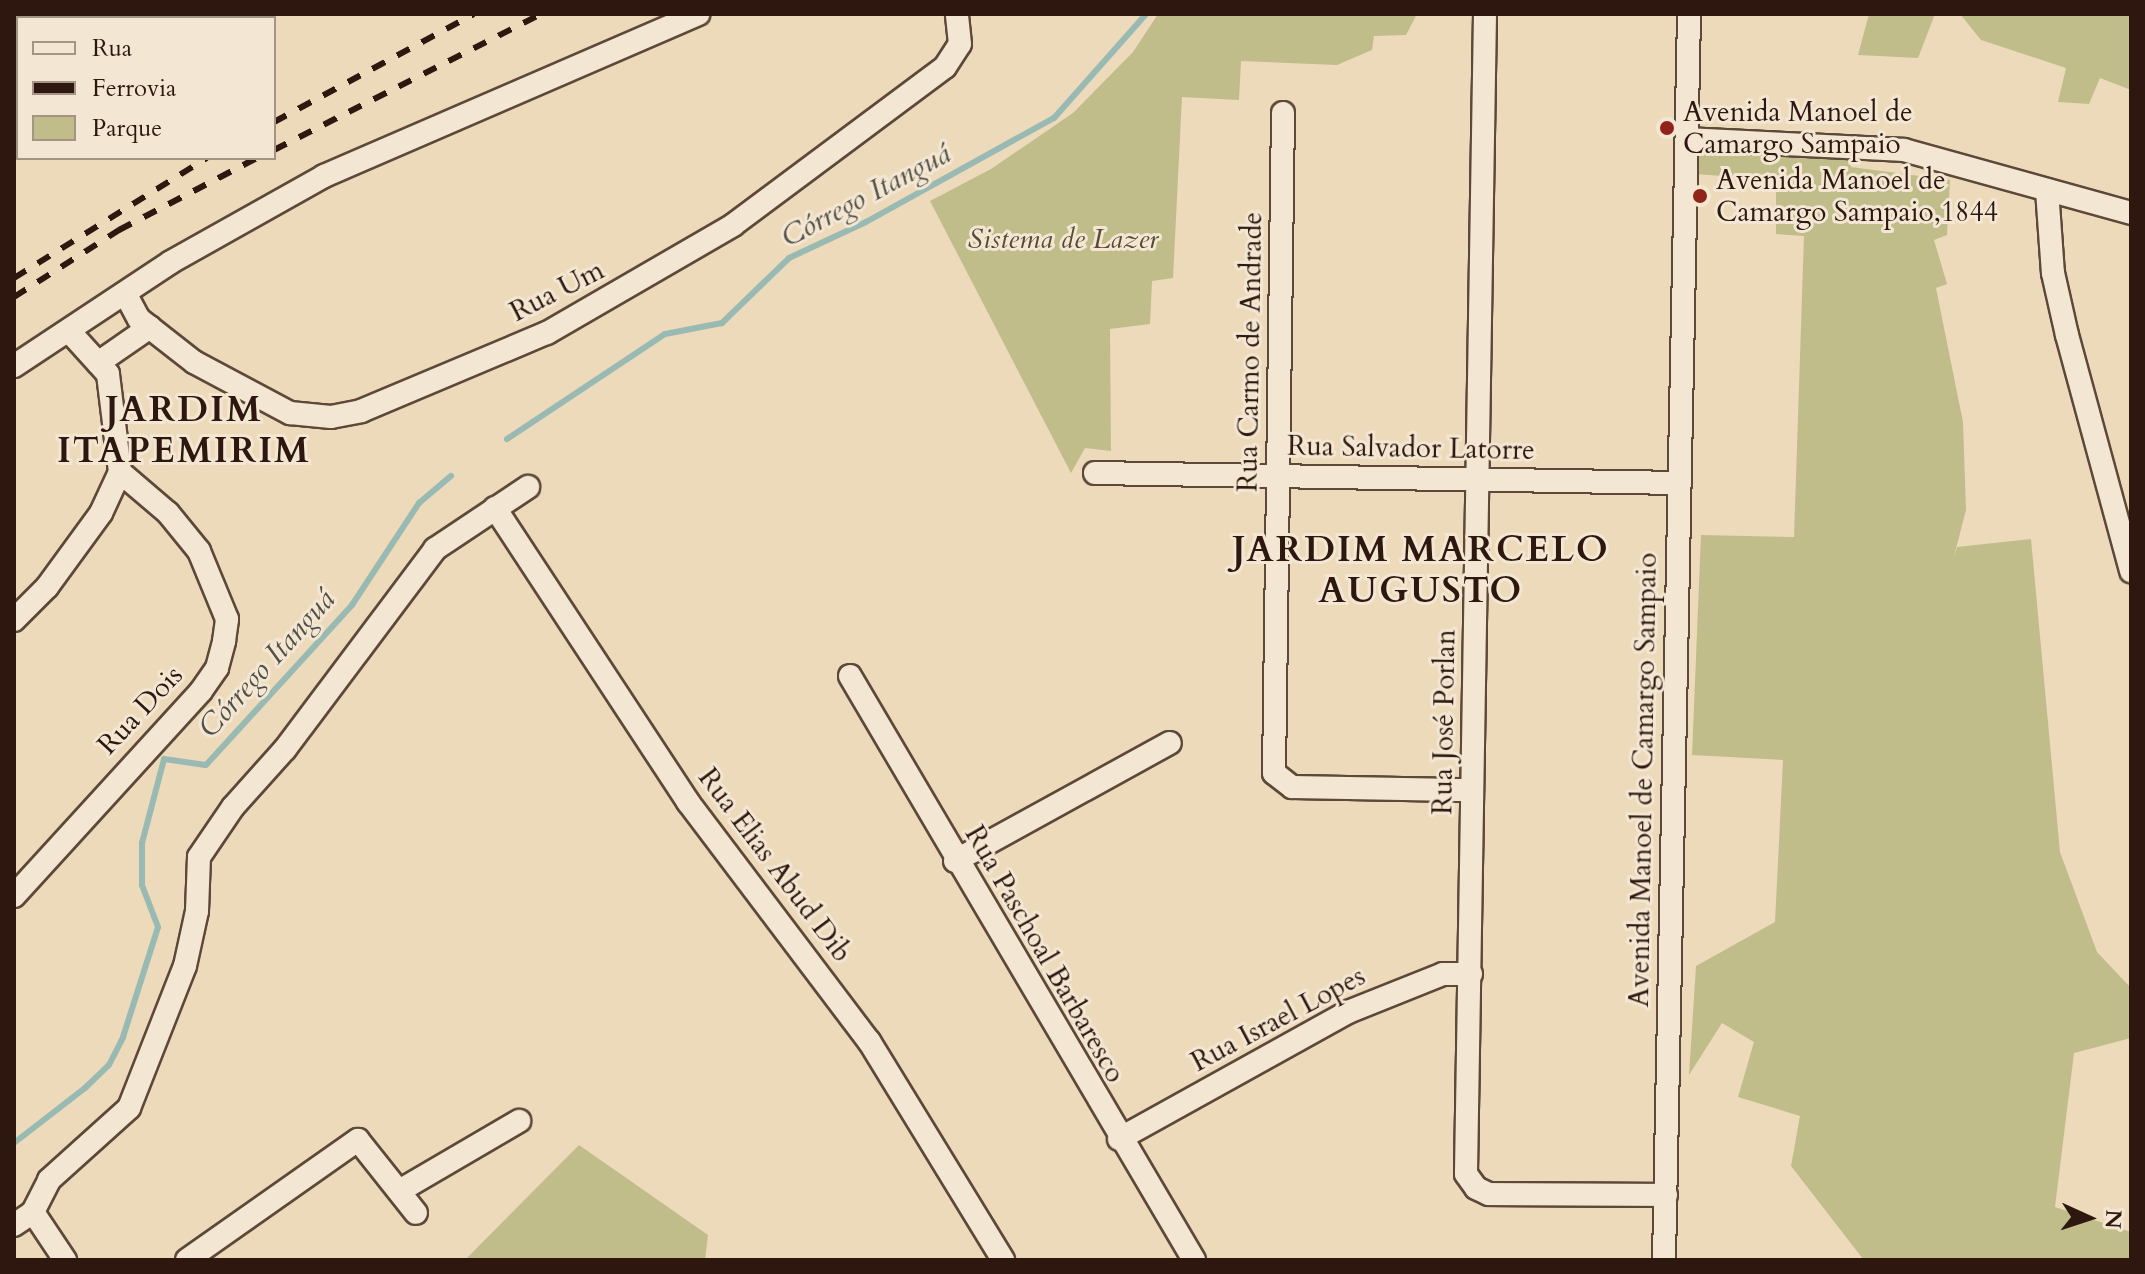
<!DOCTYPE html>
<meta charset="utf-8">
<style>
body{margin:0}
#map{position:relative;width:2145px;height:1274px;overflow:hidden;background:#eddabb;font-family:Cardo,serif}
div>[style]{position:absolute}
.green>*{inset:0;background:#c0bd8b}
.stream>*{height:6px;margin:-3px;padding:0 3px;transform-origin:3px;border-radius:3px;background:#99bab2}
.roads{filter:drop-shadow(2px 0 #5d4839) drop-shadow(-2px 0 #5d4839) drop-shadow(0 2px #5d4839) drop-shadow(0 -2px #5d4839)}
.minor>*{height:22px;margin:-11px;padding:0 11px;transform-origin:11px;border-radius:11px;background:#f3e7d3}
.rail>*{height:6px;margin-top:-3px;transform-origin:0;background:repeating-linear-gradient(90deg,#2d170e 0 14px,transparent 0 28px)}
.dots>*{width:22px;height:22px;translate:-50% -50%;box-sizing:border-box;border:4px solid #f3e7d3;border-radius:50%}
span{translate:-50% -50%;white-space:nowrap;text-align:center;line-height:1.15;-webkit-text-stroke:6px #f3e7d3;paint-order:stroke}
.poi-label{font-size:28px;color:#2d170e}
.left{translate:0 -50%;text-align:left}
.park-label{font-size:28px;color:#594934;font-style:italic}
.street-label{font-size:28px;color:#2d170e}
.water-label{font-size:30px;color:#535047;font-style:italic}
.district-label{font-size:36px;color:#2d170e;font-weight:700;letter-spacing:2px}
.frame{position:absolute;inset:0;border:16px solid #2d170e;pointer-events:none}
.legend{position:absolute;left:16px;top:16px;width:260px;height:144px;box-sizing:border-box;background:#f3e7d3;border:2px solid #a49484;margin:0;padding:10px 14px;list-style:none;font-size:24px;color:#2d170e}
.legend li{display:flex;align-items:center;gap:16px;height:40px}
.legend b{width:40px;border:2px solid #a49484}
.north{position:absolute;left:2049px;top:1178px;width:80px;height:80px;-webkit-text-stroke:6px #f3e7d3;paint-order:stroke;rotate:93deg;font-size:22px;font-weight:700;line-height:32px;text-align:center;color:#2d170e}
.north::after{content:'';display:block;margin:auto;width:28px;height:36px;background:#2d170e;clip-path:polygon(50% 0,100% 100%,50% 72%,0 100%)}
</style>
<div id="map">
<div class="green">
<div style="clip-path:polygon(1158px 14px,1417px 14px,1406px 35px,1374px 36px,1372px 50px,1337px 65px,1241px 61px,1239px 100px,1182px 97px,1173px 278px,1152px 281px,1150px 324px,1110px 329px,1111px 451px,1085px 448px,1071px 473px,930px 201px,991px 169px,1073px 113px,1133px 52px)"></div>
<div style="clip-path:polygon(1869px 14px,1935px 14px,1918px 58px,1858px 55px)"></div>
<div style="clip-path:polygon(1960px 14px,2131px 14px,2131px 90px,2100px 78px,2089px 104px,2058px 102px,2066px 68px,1981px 40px)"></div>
<div style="clip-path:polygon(1695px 150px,1850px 160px,1851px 167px,1950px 180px,1947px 235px,1934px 240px,1947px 284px,1936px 288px,1963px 422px,1966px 510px,1953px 560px,1957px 547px,2031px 539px,2060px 852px,2097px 952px,2131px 988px,2131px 1038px,2074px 1053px,2055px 1207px,2131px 1232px,2131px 1260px,1863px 1259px,1791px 1166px,1800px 1116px,1738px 1097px,1754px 1042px,1722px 1023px,1689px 1075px,1696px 966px,1775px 922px,1783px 760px,1692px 755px,1701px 535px,1794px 537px,1804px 236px,1776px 234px,1776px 180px,1695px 174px)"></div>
<div style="clip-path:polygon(579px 1145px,708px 1235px,705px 1260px,465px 1260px)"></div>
</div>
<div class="stream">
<div style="left:507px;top:439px;width:190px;rotate:-33.6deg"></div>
<div style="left:665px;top:334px;width:58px;rotate:-10.9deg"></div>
<div style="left:722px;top:323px;width:93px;rotate:-44.1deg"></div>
<div style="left:789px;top:258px;width:85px;rotate:-25.1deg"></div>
<div style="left:866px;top:222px;width:215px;rotate:-29deg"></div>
<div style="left:1054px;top:118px;width:139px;rotate:-48.5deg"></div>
<div style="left:14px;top:1143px;width:90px;rotate:-37.8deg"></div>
<div style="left:85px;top:1088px;width:33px;rotate:-44deg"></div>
<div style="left:109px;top:1065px;width:31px;rotate:-63deg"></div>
<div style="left:123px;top:1037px;width:115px;rotate:-72.3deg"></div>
<div style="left:158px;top:927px;width:45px;rotate:-110.9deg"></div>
<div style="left:142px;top:885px;width:42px;rotate:-90deg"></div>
<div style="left:142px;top:843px;width:87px;rotate:-75.3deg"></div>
<div style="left:164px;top:759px;width:42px;rotate:8.1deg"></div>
<div style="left:206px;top:765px;width:217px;rotate:-47.6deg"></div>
<div style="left:352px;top:605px;width:122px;rotate:-56.7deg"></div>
<div style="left:419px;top:503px;width:42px;rotate:-40.2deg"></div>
</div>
<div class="roads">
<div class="minor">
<div style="left:1485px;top:14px;width:1160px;rotate:90.94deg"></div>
<div style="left:1466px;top:1174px;width:17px;rotate:54deg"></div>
<div style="left:1476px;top:1188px;width:14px;rotate:25deg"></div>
<div style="left:1489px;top:1194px;width:177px;rotate:0.3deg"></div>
<div style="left:1283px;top:113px;width:660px;rotate:90.78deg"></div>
<div style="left:1274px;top:773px;width:23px;rotate:38deg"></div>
<div style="left:1292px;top:787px;width:180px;rotate:1deg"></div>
<div style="left:1687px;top:139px;width:217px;rotate:2.9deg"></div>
<div style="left:1904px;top:150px;width:236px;rotate:15.5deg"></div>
<div style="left:2047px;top:190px;width:83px;rotate:85.9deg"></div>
<div style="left:2053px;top:273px;width:64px;rotate:77.3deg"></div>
<div style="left:2067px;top:335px;width:245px;rotate:74.8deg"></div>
<div style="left:125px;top:293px;width:30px;rotate:62deg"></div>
<div style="left:139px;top:319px;width:70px;rotate:38deg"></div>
<div style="left:194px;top:362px;width:109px;rotate:28deg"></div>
<div style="left:290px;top:413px;width:41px;rotate:5.6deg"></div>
<div style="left:331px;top:417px;width:31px;rotate:-11deg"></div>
<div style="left:361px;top:411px;width:202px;rotate:-22.8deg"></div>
<div style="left:547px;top:333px;width:215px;rotate:-30.1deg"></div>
<div style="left:733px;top:225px;width:264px;rotate:-36.7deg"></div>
<div style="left:945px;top:67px;width:27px;rotate:-57deg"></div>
<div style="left:960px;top:44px;width:30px;rotate:-96deg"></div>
<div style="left:98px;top:363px;width:63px;rotate:-34.7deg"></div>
<div style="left:14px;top:366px;width:188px;rotate:-33.5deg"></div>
<div style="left:171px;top:262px;width:176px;rotate:-29.3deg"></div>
<div style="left:324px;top:176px;width:408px;rotate:-23.4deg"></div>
<div style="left:1095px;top:473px;width:583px;rotate:0.98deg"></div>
<div style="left:495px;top:508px;width:352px;rotate:56.7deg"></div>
<div style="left:688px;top:802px;width:300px;rotate:52.9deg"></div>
<div style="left:869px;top:1041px;width:257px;rotate:58.5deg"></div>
<div style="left:14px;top:620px;width:47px;rotate:-45deg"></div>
<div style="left:47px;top:587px;width:92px;rotate:-53.9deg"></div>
<div style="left:101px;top:513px;width:45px;rotate:-65.1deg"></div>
<div style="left:120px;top:472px;width:99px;rotate:-97deg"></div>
<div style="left:108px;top:374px;width:58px;rotate:-132.2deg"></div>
<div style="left:850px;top:676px;width:678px;rotate:59.5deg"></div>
<div style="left:955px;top:861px;width:245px;rotate:-28.8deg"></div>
<div style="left:14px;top:896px;width:277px;rotate:-47.6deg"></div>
<div style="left:201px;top:691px;width:28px;rotate:-55deg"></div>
<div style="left:217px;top:668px;width:28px;rotate:-75deg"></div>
<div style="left:224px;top:641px;width:22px;rotate:-82deg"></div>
<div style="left:227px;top:619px;width:74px;rotate:-112.4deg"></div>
<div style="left:199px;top:551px;width:49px;rotate:-129.2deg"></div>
<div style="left:168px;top:513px;width:63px;rotate:-139.5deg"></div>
<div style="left:1119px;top:1139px;width:262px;rotate:-29deg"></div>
<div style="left:1348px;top:1012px;width:102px;rotate:-21.8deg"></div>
<div style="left:1443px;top:974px;width:28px"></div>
<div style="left:401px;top:1190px;width:137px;rotate:-30.3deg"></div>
<div style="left:33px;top:1212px;width:58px;rotate:56.3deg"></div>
<div style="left:14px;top:1225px;width:23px;rotate:-34deg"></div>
<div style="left:33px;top:1212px;width:36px;rotate:-63deg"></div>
<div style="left:49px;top:1180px;width:108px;rotate:-42deg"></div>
<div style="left:129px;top:1108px;width:153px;rotate:-68.5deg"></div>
<div style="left:185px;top:966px;width:56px;rotate:-77.7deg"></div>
<div style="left:197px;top:911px;width:54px;rotate:-87.9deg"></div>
<div style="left:199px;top:857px;width:60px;rotate:-55.8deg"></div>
<div style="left:233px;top:807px;width:78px;rotate:-48.1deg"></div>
<div style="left:285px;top:749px;width:250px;rotate:-53.1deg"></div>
<div style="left:435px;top:549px;width:112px;rotate:-33.7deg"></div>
<div style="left:187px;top:1260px;width:209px;rotate:-35.1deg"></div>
<div style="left:358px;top:1140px;width:93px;rotate:51.5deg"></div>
<div style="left:1664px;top:1260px;width:1246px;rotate:-88.85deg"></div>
</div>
</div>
<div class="rail">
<div style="left:274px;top:122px;width:227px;rotate:-28.4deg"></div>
<div style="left:274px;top:150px;width:300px;rotate:-27deg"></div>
<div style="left:14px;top:278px;width:227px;rotate:-31.9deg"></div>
<div style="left:14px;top:297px;width:125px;rotate:-32.5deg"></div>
<div style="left:119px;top:230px;width:156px;rotate:-27.6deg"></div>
</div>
<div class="dots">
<div style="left:1667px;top:128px;background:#8f2418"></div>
<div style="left:1700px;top:196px;background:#8f2418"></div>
</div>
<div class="poi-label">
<span class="left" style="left:1683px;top:128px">Avenida Manoel de<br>Camargo Sampaio</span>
<span class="left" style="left:1716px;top:196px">Avenida Manoel de<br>Camargo Sampaio,1844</span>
</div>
<div class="park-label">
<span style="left:1063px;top:239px">Sistema de Lazer</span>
</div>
<div class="street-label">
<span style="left:557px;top:291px;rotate:-27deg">Rua Um</span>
<span style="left:1250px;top:352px;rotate:-89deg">Rua Carmo de Andrade</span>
<span style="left:1411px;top:448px;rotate:1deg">Rua Salvador Latorre</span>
<span style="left:140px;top:710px;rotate:-47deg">Rua Dois</span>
<span style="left:1444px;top:722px;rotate:-89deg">Rua José Porlan</span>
<span style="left:1643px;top:780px;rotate:-89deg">Avenida Manoel de Camargo Sampaio</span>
<span style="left:775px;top:865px;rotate:53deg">Rua Elias Abud Dib</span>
<span style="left:1045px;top:954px;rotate:60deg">Rua Paschoal Barbaresco</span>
<span style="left:1278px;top:1019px;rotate:-28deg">Rua Israel Lopes</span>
</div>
<div class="water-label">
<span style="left:866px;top:196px;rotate:-28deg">Córrego Itanguá</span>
<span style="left:267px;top:664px;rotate:-48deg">Córrego Itanguá</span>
</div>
<div class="district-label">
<span style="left:184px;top:430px">JARDIM<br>ITAPEMIRIM</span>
<span style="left:1421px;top:570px">JARDIM MARCELO<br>AUGUSTO</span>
</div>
<div class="frame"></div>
<ul class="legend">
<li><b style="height:10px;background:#f3e7d3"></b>Rua</li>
<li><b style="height:10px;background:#2d170e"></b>Ferrovia</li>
<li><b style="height:22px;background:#c0bd8b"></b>Parque</li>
</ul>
<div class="north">N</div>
</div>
